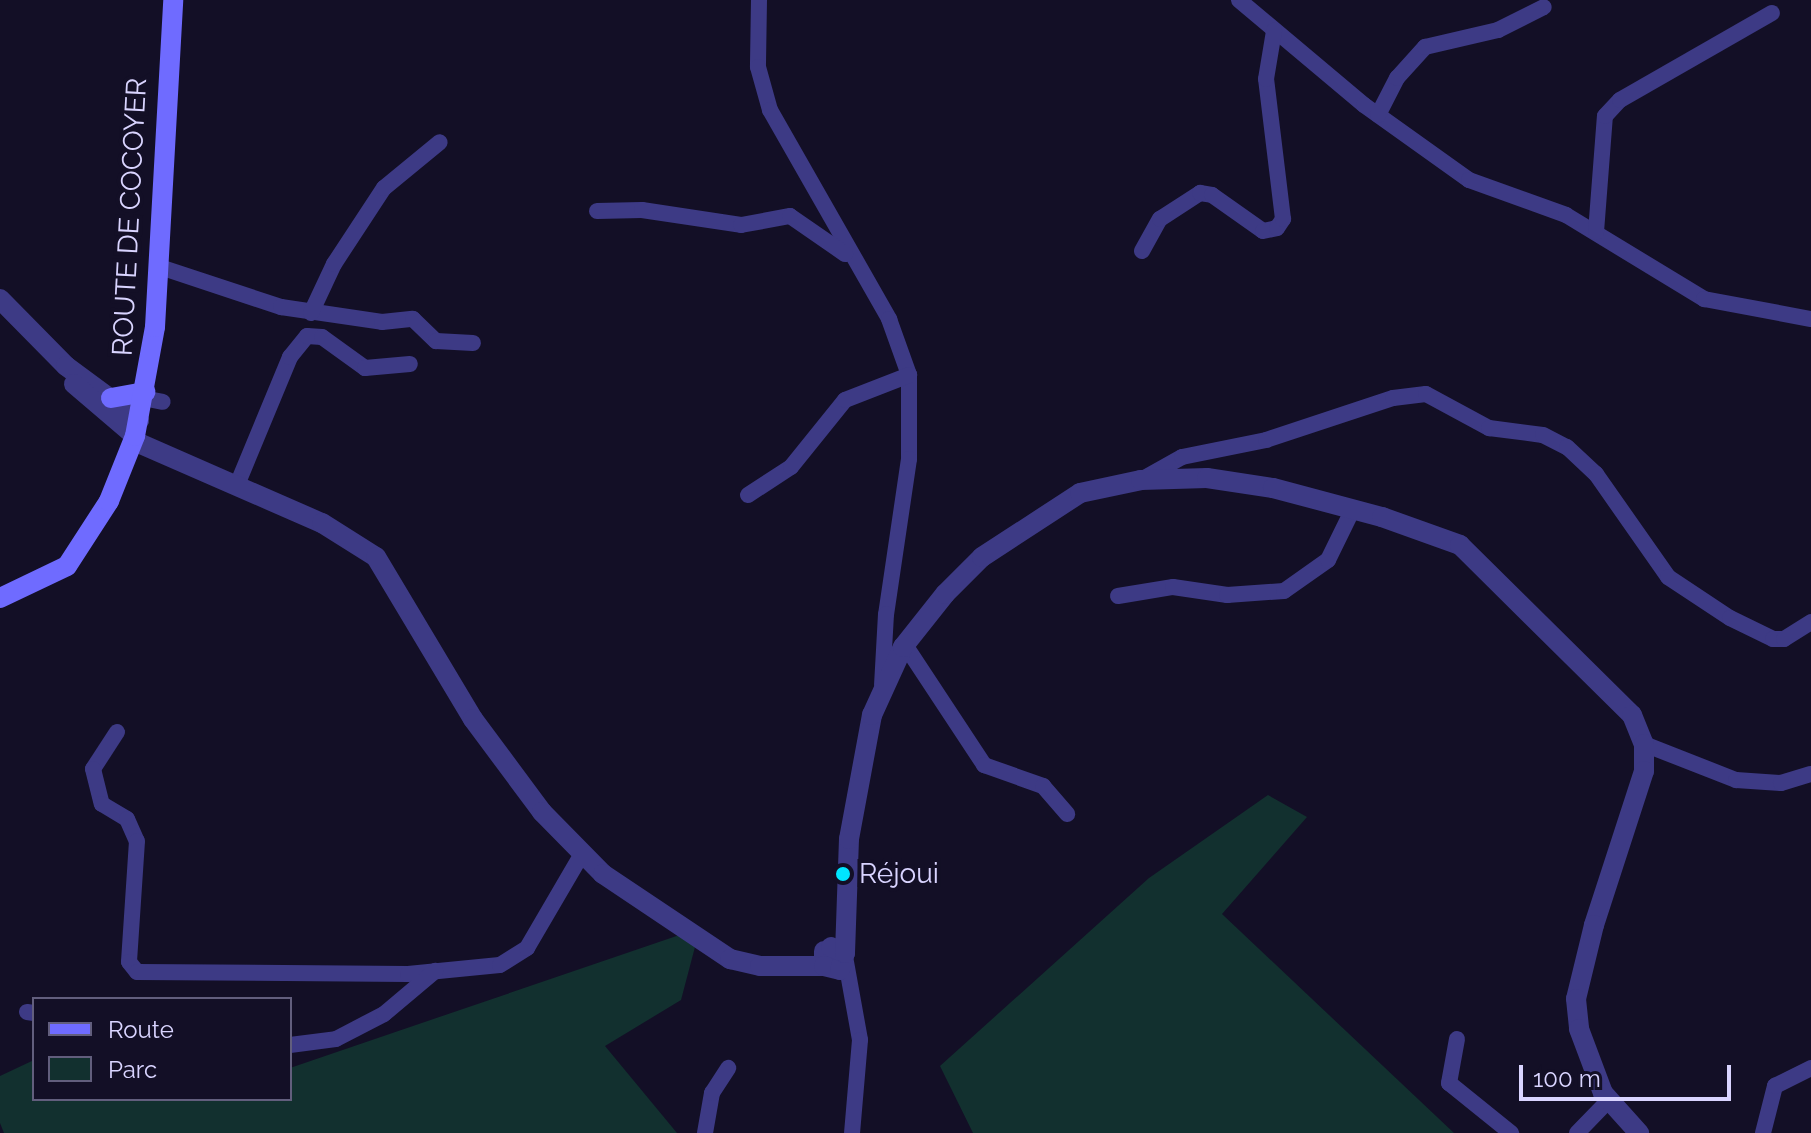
<!DOCTYPE html>
<meta charset="utf-8">
<style>
body{margin:0}
#map{position:relative;width:1811px;height:1133px;overflow:hidden;background:#130f26;font-family:Raleway,sans-serif}
div>[style]{position:absolute}
.green>*{inset:0;background:#12302f}
.minor>*{height:16px;margin:-8px;padding:0 8px;transform-origin:8px;border-radius:8px;background:#3d3a85}
.tertiary>*{height:20px;margin:-10px;padding:0 10px;transform-origin:10px;border-radius:10px;background:#3d3a85}
.secondary>*{height:20px;margin:-10px;padding:0 10px;transform-origin:10px;border-radius:10px;background:#6f6bff}
.dots>*{width:22px;height:22px;translate:-50% -50%;box-sizing:border-box;border:4px solid #130f26;border-radius:50%}
span{translate:-50% -50%;white-space:nowrap;text-align:center;line-height:1.15;-webkit-text-stroke:8px #130f26;paint-order:stroke}
.street-label{font-size:28px;color:#d9d4ff}
.poi-label{font-size:28px;color:#d9d4ff}
.left{translate:0 -50%;text-align:left}
.legend{position:absolute;left:32px;top:997px;width:260px;height:104px;box-sizing:border-box;background:#130f26;border:2px solid #625e7d;margin:0;padding:10px 14px;list-style:none;font-size:24px;color:#d9d4ff}
.legend li{display:flex;align-items:center;gap:16px;height:40px}
.legend b{width:40px;border:2px solid #625e7d}
.scale{position:absolute;left:1519px;top:1065px;width:212px;height:36px;box-sizing:border-box;border:4px solid #d9d4ff;border-top:0;padding-left:10px;font-size:24px;line-height:28px;white-space:nowrap;color:#d9d4ff;-webkit-text-stroke:6px #130f26;paint-order:stroke}
</style>
<div id="map">
<div class="green">
<div style="clip-path:polygon(1268px 795px,1307px 817px,1222px 914px,1454px 1133px,973px 1133px,940px 1066px,1149px 878px)"></div>
<div style="clip-path:polygon(700px 928px,681px 1000px,605px 1046px,677px 1133px,4px 1133px,0 1123px,0 1076px,34px 1060px,34px 1099px,290px 1099px,290px 1068px)"></div>
</div>
<div class="minor">
<div style="left:759px;top:0;width:67px;rotate:90.9deg"></div>
<div style="left:758px;top:67px;width:45px;rotate:74.4deg"></div>
<div style="left:770px;top:110px;width:241px;rotate:60.3deg"></div>
<div style="left:889px;top:319px;width:59px;rotate:70.3deg"></div>
<div style="left:909px;top:375px;width:84px;rotate:90deg"></div>
<div style="left:909px;top:459px;width:157px;rotate:98.4deg"></div>
<div style="left:886px;top:614px;width:71px;rotate:93.2deg"></div>
<div style="left:1239px;top:0;width:163px;rotate:40deg"></div>
<div style="left:1364px;top:105px;width:129px;rotate:35.5deg"></div>
<div style="left:1469px;top:180px;width:103px;rotate:19.8deg"></div>
<div style="left:1566px;top:215px;width:162px;rotate:31.3deg"></div>
<div style="left:1704px;top:299px;width:109px;rotate:10.6deg"></div>
<div style="left:1378px;top:115px;width:42px;rotate:-62.8deg"></div>
<div style="left:1397px;top:78px;width:42px;rotate:-47.9deg"></div>
<div style="left:1425px;top:47px;width:75px;rotate:-13.1deg"></div>
<div style="left:1498px;top:30px;width:51px;rotate:-26.6deg"></div>
<div style="left:597px;top:211px;width:45px;rotate:-1.3deg"></div>
<div style="left:642px;top:210px;width:100px;rotate:8.6deg"></div>
<div style="left:741px;top:225px;width:50px;rotate:-10.4deg"></div>
<div style="left:790px;top:216px;width:67px;rotate:34.6deg"></div>
<div style="left:1596px;top:232px;width:116px;rotate:-85.6deg"></div>
<div style="left:1605px;top:116px;width:22px;rotate:-47deg"></div>
<div style="left:1620px;top:100px;width:175px;rotate:-29.8deg"></div>
<div style="left:1142px;top:251px;width:37px;rotate:-61deg"></div>
<div style="left:1160px;top:219px;width:48px;rotate:-33deg"></div>
<div style="left:1200px;top:193px;width:12px;rotate:9deg"></div>
<div style="left:1212px;top:195px;width:62px;rotate:35.2deg"></div>
<div style="left:1263px;top:231px;width:14px;rotate:-12deg"></div>
<div style="left:1277px;top:228px;width:11px;rotate:-56deg"></div>
<div style="left:1283px;top:219px;width:141px;rotate:-96.9deg"></div>
<div style="left:1266px;top:79px;width:49px;rotate:-80.5deg"></div>
<div style="left:157px;top:266px;width:131px;rotate:18.3deg"></div>
<div style="left:281px;top:307px;width:102px;rotate:8.4deg"></div>
<div style="left:382px;top:322px;width:31px;rotate:-6deg"></div>
<div style="left:413px;top:319px;width:32px;rotate:44deg"></div>
<div style="left:436px;top:341px;width:37px;rotate:3deg"></div>
<div style="left:311px;top:313px;width:54px;rotate:-64.9deg"></div>
<div style="left:334px;top:264px;width:91px;rotate:-56.7deg"></div>
<div style="left:384px;top:188px;width:72px;rotate:-39.4deg"></div>
<div style="left:143px;top:398px;width:20px;rotate:11deg"></div>
<div style="left:1141px;top:480px;width:47px;rotate:-29.3deg"></div>
<div style="left:1182px;top:457px;width:86px;rotate:-11.4deg"></div>
<div style="left:1266px;top:440px;width:134px;rotate:-18.3deg"></div>
<div style="left:1393px;top:398px;width:33px;rotate:-7deg"></div>
<div style="left:1426px;top:394px;width:72px;rotate:28.4deg"></div>
<div style="left:1489px;top:428px;width:54px;rotate:7.4deg"></div>
<div style="left:1543px;top:435px;width:27px;rotate:27deg"></div>
<div style="left:1567px;top:447px;width:40px;rotate:43deg"></div>
<div style="left:1596px;top:474px;width:126px;rotate:55deg"></div>
<div style="left:1668px;top:577px;width:74px;rotate:33.5deg"></div>
<div style="left:1730px;top:618px;width:48px;rotate:26deg"></div>
<div style="left:1773px;top:639px;width:11px"></div>
<div style="left:1784px;top:639px;width:32px;rotate:-32deg"></div>
<div style="left:237px;top:485px;width:139px;rotate:-67.5deg"></div>
<div style="left:290px;top:357px;width:27px;rotate:-51deg"></div>
<div style="left:307px;top:336px;width:15px;rotate:4deg"></div>
<div style="left:322px;top:337px;width:53px;rotate:35.8deg"></div>
<div style="left:365px;top:368px;width:45px;rotate:-5.1deg"></div>
<div style="left:748px;top:495px;width:51px;rotate:-33.1deg"></div>
<div style="left:791px;top:467px;width:86px;rotate:-51.1deg"></div>
<div style="left:845px;top:400px;width:69px;rotate:-21.3deg"></div>
<div style="left:1118px;top:596px;width:56px;rotate:-9.3deg"></div>
<div style="left:1173px;top:587px;width:55px;rotate:8.4deg"></div>
<div style="left:1227px;top:595px;width:57px;rotate:-4deg"></div>
<div style="left:1284px;top:591px;width:54px;rotate:-35.2deg"></div>
<div style="left:1328px;top:560px;width:57px;rotate:-63.9deg"></div>
<div style="left:905px;top:645px;width:144px;rotate:56.6deg"></div>
<div style="left:984px;top:765px;width:63px;rotate:19.6deg"></div>
<div style="left:1043px;top:786px;width:37px;rotate:49deg"></div>
<div style="left:117px;top:732px;width:44px;rotate:123deg"></div>
<div style="left:93px;top:769px;width:36px;rotate:76deg"></div>
<div style="left:102px;top:804px;width:29px;rotate:31deg"></div>
<div style="left:127px;top:819px;width:24px;rotate:66deg"></div>
<div style="left:137px;top:841px;width:121px;rotate:93.8deg"></div>
<div style="left:129px;top:962px;width:13px;rotate:51deg"></div>
<div style="left:137px;top:972px;width:271px;rotate:0.4deg"></div>
<div style="left:408px;top:974px;width:92px;rotate:-5.6deg"></div>
<div style="left:500px;top:965px;width:32px;rotate:-32deg"></div>
<div style="left:527px;top:948px;width:109px;rotate:-59.7deg"></div>
<div style="left:1644px;top:744px;width:99px;rotate:21.4deg"></div>
<div style="left:1736px;top:780px;width:45px;rotate:3.8deg"></div>
<div style="left:1781px;top:783px;width:31px;rotate:-17deg"></div>
<div style="left:846px;top:962px;width:79px;rotate:79.8deg"></div>
<div style="left:860px;top:1040px;width:93px;rotate:94.9deg"></div>
<div style="left:27px;top:1012px;width:7px;rotate:8deg"></div>
<div style="left:1457px;top:1039px;width:45px;rotate:100.3deg"></div>
<div style="left:1449px;top:1083px;width:80px;rotate:38.9deg"></div>
<div style="left:290px;top:1045px;width:46px;rotate:-7.4deg"></div>
<div style="left:336px;top:1039px;width:54px;rotate:-27.5deg"></div>
<div style="left:384px;top:1014px;width:67px;rotate:-40.1deg"></div>
<div style="left:705px;top:1133px;width:41px;rotate:-80.1deg"></div>
<div style="left:712px;top:1093px;width:30px;rotate:-57deg"></div>
<div style="left:1577px;top:1133px;width:46px;rotate:-45.9deg"></div>
<div style="left:1763px;top:1133px;width:49px;rotate:-75.7deg"></div>
<div style="left:1775px;top:1086px;width:40px;rotate:-26.6deg"></div>
</div>
<div class="tertiary">
<div style="left:0;top:299px;width:94px;rotate:45.4deg"></div>
<div style="left:66px;top:366px;width:91px;rotate:36.5deg"></div>
<div style="left:74px;top:384px;width:80px;rotate:40.4deg"></div>
<div style="left:134px;top:441px;width:205px;rotate:23.6deg"></div>
<div style="left:322px;top:523px;width:64px;rotate:32.2deg"></div>
<div style="left:376px;top:557px;width:189px;rotate:59.1deg"></div>
<div style="left:473px;top:719px;width:116px;rotate:53.4deg"></div>
<div style="left:542px;top:812px;width:87px;rotate:45.5deg"></div>
<div style="left:603px;top:874px;width:153px;rotate:33.8deg"></div>
<div style="left:730px;top:959px;width:31px;rotate:13deg"></div>
<div style="left:760px;top:966px;width:64px"></div>
<div style="left:824px;top:951px;width:15px;rotate:90deg"></div>
<div style="left:824px;top:966px;width:16px;rotate:14deg"></div>
<div style="left:840px;top:970px;width:18px;rotate:-74deg"></div>
<div style="left:845px;top:953px;width:15px;rotate:-157deg"></div>
<div style="left:845px;top:953px;width:114px;rotate:-88deg"></div>
<div style="left:849px;top:839px;width:126px;rotate:-79.5deg"></div>
<div style="left:872px;top:715px;width:75px;rotate:-65.5deg"></div>
<div style="left:903px;top:647px;width:68px;rotate:-51.6deg"></div>
<div style="left:945px;top:594px;width:52px;rotate:-45deg"></div>
<div style="left:982px;top:557px;width:117px;rotate:-33.1deg"></div>
<div style="left:1080px;top:493px;width:62px;rotate:-12deg"></div>
<div style="left:1141px;top:480px;width:66px;rotate:-1.7deg"></div>
<div style="left:1207px;top:478px;width:67px;rotate:8.6deg"></div>
<div style="left:1273px;top:488px;width:113px;rotate:14.9deg"></div>
<div style="left:1382px;top:517px;width:83px;rotate:19.7deg"></div>
<div style="left:1460px;top:545px;width:242px;rotate:44.7deg"></div>
<div style="left:1632px;top:715px;width:31px;rotate:68deg"></div>
<div style="left:1644px;top:744px;width:27px;rotate:90deg"></div>
<div style="left:1644px;top:771px;width:162px;rotate:108deg"></div>
<div style="left:1594px;top:925px;width:76px;rotate:103.7deg"></div>
<div style="left:1576px;top:999px;width:30px;rotate:84deg"></div>
<div style="left:1579px;top:1029px;width:68px;rotate:69.4deg"></div>
<div style="left:1603px;top:1093px;width:54px;rotate:48deg"></div>
</div>
<div class="secondary">
<div style="left:111px;top:398px;width:35px;rotate:-10deg"></div>
<div style="left:0;top:598px;width:74px;rotate:-25.5deg"></div>
<div style="left:67px;top:566px;width:77px;rotate:-57.1deg"></div>
<div style="left:109px;top:501px;width:70px;rotate:-68.2deg"></div>
<div style="left:135px;top:436px;width:111px;rotate:-79.6deg"></div>
<div style="left:155px;top:327px;width:327px;rotate:-86.8deg"></div>
</div>
<div class="dots">
<div style="left:843px;top:874px;background:#00e5ff"></div>
</div>
<div class="street-label">
<span style="left:130px;top:217px;rotate:-87deg">ROUTE DE COCOYER</span>
</div>
<div class="poi-label">
<span class="left" style="left:859px;top:874px">Réjoui</span>
</div>
<ul class="legend">
<li><b style="height:10px;background:#6f6bff"></b>Route</li>
<li><b style="height:22px;background:#12302f"></b>Parc</li>
</ul>
<div class="scale">100 m</div>
</div>
